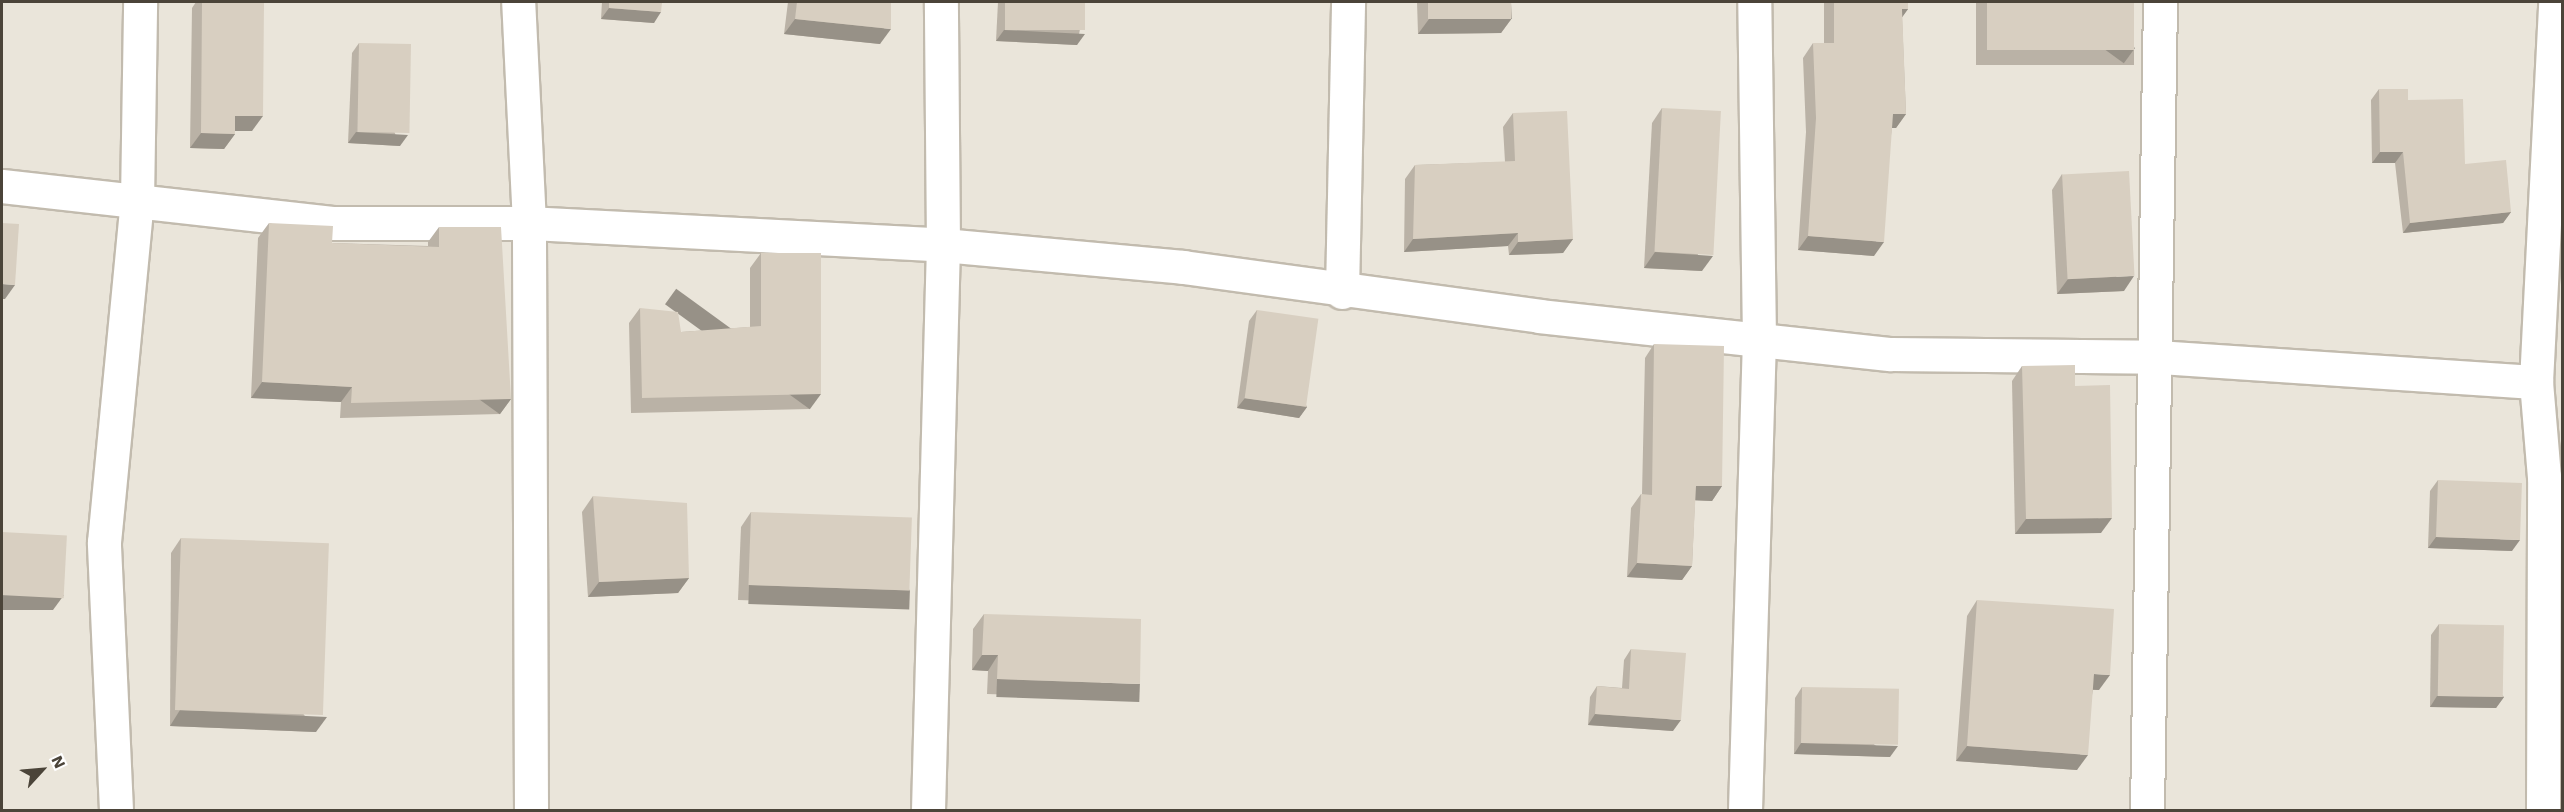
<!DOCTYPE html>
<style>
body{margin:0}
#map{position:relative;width:2564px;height:812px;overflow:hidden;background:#f6f3ec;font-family:"Work Sans",sans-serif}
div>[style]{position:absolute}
.residential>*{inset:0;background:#eae5da;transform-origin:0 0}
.roads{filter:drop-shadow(2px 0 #c2bbae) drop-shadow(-2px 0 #c2bbae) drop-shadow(0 2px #c2bbae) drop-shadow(0 -2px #c2bbae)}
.minor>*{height:33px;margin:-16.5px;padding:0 16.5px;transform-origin:16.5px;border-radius:16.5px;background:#fff}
.wall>*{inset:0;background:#bab2a6;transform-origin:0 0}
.shaded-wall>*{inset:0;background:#979187;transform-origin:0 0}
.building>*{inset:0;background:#d8cfc1;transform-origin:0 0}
span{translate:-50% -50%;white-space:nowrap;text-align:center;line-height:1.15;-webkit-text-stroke:6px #fff;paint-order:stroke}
.frame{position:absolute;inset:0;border:3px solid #4b4439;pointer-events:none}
.north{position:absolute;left:12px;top:740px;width:60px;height:60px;-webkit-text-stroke:4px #fff;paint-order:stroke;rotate:64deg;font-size:16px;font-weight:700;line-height:24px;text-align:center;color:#4b4439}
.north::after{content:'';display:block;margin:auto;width:21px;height:27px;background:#4b4439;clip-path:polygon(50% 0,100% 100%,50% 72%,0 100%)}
</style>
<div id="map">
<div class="residential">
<div style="left:2px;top:2px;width:2560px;height:808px"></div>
</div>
<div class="roads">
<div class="minor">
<div style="left:2px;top:186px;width:332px;rotate:6.4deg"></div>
<div style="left:332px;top:223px;width:197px"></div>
<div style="left:529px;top:223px;width:221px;rotate:-92.8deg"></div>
<div style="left:1342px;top:292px;width:290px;rotate:-88.8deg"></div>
<div style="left:116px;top:810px;width:268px;rotate:-92.6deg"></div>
<div style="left:104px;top:542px;width:343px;rotate:-84.5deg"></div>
<div style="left:137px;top:201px;width:199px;rotate:-89.1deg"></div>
<div style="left:531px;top:810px;width:587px;rotate:-90.2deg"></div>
<div style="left:529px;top:223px;width:415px;rotate:3deg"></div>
<div style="left:943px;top:245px;width:241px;rotate:5.2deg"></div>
<div style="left:1183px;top:267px;width:359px;rotate:7.8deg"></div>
<div style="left:1539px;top:316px;width:354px;rotate:6.2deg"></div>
<div style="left:1891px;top:354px;width:267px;rotate:0.6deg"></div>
<div style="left:2158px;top:357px;width:379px;rotate:3.8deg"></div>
<div style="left:928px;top:810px;width:565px;rotate:-88.48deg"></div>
<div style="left:943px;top:245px;width:243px;rotate:-90.5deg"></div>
<div style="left:1745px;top:810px;width:470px;rotate:-88.3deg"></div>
<div style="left:1759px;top:340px;width:338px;rotate:-90.8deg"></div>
<div style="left:2147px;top:810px;width:808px;rotate:-89.08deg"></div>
<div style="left:2543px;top:810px;width:333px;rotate:-89.8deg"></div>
<div style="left:2544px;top:477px;width:95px;rotate:-94.8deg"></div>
<div style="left:2536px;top:382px;width:380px;rotate:-87.1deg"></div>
</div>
</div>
<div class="wall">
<div style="clip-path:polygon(196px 2px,264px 2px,252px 131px,235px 131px,235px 134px,224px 149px,190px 148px,192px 8px)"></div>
<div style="clip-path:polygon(602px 2px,662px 2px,654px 23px,601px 19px)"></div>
<div style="clip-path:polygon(788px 2px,891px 2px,880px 44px,784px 34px)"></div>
<div style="clip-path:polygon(998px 2px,1085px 2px,1077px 45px,996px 41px)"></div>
<div style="clip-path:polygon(1417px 2px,1511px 2px,1512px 18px,1501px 33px,1418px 34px)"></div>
<div style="clip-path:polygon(1824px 2px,1908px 2px,1908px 9px,1902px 17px,1906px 114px,1896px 128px,1892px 128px,1874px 256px,1798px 250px,1806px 132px,1803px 58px,1813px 43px,1824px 43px)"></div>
<div style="left:1976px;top:2px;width:158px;height:63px"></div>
<div style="clip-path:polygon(359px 43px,400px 146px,348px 143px,352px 53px)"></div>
<div style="clip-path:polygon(2379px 89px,2408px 100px,2465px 164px,2511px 212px,2503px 223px,2403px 233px,2395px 163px,2372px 163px,2371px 100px)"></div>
<div style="clip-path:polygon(1662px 108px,1702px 271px,1644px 268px,1652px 123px)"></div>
<div style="clip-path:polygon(1513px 113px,1573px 239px,1563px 253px,1509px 255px,1508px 246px,1404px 252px,1405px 179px,1415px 165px,1505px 162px,1503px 127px)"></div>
<div style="clip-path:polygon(2062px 174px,2124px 291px,2057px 294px,2052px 190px)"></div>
<div style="clip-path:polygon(269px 223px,332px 243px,428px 246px,428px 242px,439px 227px,511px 399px,500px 414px,340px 418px,341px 402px,251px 398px,258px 238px)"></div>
<div style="clip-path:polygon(761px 253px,810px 409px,631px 413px,629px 323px,640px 308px,681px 332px,750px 327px,750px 268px)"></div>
<div style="clip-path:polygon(1257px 310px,1307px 407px,1299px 418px,1237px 408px,1249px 321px)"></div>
<div style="clip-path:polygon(1654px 344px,1722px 486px,1712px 501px,1695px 500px,1692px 566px,1682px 580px,1627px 577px,1631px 508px,1641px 494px,1642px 494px,1645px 358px)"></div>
<div style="clip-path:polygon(2022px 366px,2075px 386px,2101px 533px,2015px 534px,2012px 381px)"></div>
<div style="clip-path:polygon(2438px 480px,2512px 551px,2428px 548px,2430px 491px)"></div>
<div style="clip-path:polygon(593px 496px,689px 578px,678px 593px,588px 597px,582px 512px)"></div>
<div style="clip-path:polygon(751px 512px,910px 590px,899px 605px,738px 600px,741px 527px)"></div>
<div style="clip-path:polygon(181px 538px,316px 732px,170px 726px,171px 553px)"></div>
<div style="clip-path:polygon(1977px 600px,2099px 690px,2093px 690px,2077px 770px,1956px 761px,1967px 616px)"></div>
<div style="clip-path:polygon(984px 614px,1129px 699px,987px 694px,988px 671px,972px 670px,973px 629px)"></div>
<div style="clip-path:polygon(2439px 624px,2504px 697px,2496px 708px,2430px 707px,2431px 635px)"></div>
<div style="clip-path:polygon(1631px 649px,1673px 731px,1588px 725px,1590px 697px,1597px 686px,1622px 688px,1624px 660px)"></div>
<div style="clip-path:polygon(1802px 687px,1890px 757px,1794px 754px,1795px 698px)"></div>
</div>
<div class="shaded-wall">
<div style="clip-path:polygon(609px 8px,661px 12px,654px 23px,601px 19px)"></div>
<div style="clip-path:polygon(1902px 9px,1908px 9px,1898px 23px)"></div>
<div style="clip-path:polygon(1512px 18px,1501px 33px,1418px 34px,1429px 19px)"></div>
<div style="clip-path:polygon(795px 19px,891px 29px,880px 44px,784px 34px)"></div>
<div style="clip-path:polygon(1004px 30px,1085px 34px,1077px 45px,996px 41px)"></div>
<div style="left:2135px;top:48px;width:19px;height:147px;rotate:126deg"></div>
<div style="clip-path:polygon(1893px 114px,1906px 114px,1896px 128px,1883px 128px)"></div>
<div style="clip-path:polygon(235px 116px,263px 116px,252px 131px,224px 131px)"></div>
<div style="clip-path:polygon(356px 132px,408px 135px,400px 146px,348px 143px)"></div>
<div style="clip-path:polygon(201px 133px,235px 134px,224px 149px,190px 148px)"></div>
<div style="clip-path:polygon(2380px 152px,2403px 152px,2395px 163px,2372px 163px)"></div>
<div style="clip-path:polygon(2511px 212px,2503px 223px,2403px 233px,2410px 223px)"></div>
<div style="clip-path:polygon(1518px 233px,1508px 246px,1404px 252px,1413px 239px)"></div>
<div style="clip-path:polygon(1808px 236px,1884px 242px,1874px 256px,1798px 250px)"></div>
<div style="clip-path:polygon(1573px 239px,1563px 253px,1509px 255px,1518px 242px)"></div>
<div style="clip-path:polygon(1655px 252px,1713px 256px,1702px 271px,1644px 268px)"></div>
<div style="clip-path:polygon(2134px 276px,2124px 291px,2057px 294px,2068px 279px)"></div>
<div style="clip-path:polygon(2px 284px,15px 285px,5px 299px,2px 299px)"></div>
<div style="clip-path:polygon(262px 382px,352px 387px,341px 402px,251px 398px)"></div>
<div style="left:821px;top:394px;width:19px;height:179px;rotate:126deg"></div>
<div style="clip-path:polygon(1245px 398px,1307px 407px,1299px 418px,1237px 408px)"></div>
<div style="left:511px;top:399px;width:19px;height:160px;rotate:126deg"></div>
<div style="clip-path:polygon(1696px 486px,1722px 486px,1712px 501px,1686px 500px)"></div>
<div style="clip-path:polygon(2112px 518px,2101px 533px,2015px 534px,2026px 519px)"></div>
<div style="clip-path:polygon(2436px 537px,2520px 540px,2512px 551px,2428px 548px)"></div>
<div style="clip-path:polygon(1637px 563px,1692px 566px,1682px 580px,1627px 577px)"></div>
<div style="clip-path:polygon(689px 578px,678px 593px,588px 597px,599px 582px)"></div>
<div style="left:749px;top:585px;width:161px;height:19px;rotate:2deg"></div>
<div style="clip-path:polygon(2px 595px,64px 595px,53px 610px,2px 610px)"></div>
<div style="clip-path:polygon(982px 655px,998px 655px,988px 671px,972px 670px)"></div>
<div style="clip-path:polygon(2094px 674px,2110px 675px,2099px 690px,2083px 689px)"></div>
<div style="left:997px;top:679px;width:143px;height:18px;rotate:2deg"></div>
<div style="clip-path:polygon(2437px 696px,2504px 697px,2496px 708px,2430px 707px)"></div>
<div style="clip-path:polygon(180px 710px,327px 717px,316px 732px,170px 726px)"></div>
<div style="clip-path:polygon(1595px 714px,1681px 720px,1673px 731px,1588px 725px)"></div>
<div style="clip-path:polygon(1801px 743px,1898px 746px,1890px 757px,1794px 754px)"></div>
<div style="clip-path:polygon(1967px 746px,2088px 755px,2077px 770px,1956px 761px)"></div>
</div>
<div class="building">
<div style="clip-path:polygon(202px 2px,264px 2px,263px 116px,235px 116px,235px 134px,201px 133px)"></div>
<div style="clip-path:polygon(609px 2px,662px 2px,661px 12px,609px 8px)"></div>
<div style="clip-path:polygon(797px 2px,891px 2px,891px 29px,795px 19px)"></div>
<div style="left:1005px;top:2px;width:80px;height:28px"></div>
<div style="left:1428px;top:2px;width:83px;height:17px"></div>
<div style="clip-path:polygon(1834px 2px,1908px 2px,1908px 9px,1902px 9px,1906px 114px,1893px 114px,1884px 242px,1808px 236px,1816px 118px,1813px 43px,1834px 43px)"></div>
<div style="left:1987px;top:2px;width:147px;height:48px"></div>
<div style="left:359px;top:43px;width:52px;height:89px;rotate:1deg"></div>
<div style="clip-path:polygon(2379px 89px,2408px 89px,2408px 100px,2463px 99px,2465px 164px,2506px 160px,2511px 212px,2410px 223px,2403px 152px,2380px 152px)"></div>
<div style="left:1662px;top:108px;width:59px;height:144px;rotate:3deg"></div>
<div style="clip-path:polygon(1567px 111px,1573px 239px,1518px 242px,1518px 233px,1413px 239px,1415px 165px,1515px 161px,1513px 113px)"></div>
<div style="left:2129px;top:171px;width:105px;height:67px;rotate:87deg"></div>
<div style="clip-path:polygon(2px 223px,19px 224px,15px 285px,2px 284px)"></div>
<div style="clip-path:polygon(269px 223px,333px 226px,332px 243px,439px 247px,439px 227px,501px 227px,511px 399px,351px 403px,352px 387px,262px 382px)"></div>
<div style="clip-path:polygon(761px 253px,821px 253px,821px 394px,642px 398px,640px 308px,678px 312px,681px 332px,761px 326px)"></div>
<div style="left:1257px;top:310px;width:62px;height:89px;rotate:8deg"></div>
<div style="clip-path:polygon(1654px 344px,1724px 346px,1722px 486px,1696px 486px,1692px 566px,1637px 563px,1641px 494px,1652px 495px)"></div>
<div style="clip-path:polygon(2075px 365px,2075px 386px,2110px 385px,2112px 518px,2026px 519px,2022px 366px)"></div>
<div style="left:2438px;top:480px;width:84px;height:57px;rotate:2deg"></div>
<div style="clip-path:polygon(593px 496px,687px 503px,689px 578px,599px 582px)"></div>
<div style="left:751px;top:512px;width:161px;height:73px;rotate:2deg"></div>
<div style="left:2px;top:532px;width:65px;height:63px;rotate:3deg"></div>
<div style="left:181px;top:538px;width:148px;height:172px;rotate:2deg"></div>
<div style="clip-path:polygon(1977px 600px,2114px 609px,2110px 675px,2094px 674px,2088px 755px,1967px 746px)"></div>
<div style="clip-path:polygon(984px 614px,1141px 619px,1140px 684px,997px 679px,998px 655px,982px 655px)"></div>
<div style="left:2439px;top:624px;width:65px;height:72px;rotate:1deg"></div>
<div style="clip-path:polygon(1631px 649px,1686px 653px,1681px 720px,1595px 714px,1597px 686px,1629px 689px)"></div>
<div style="left:1802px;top:687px;width:97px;height:56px;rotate:1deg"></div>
</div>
<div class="frame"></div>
<div class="north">N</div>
</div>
